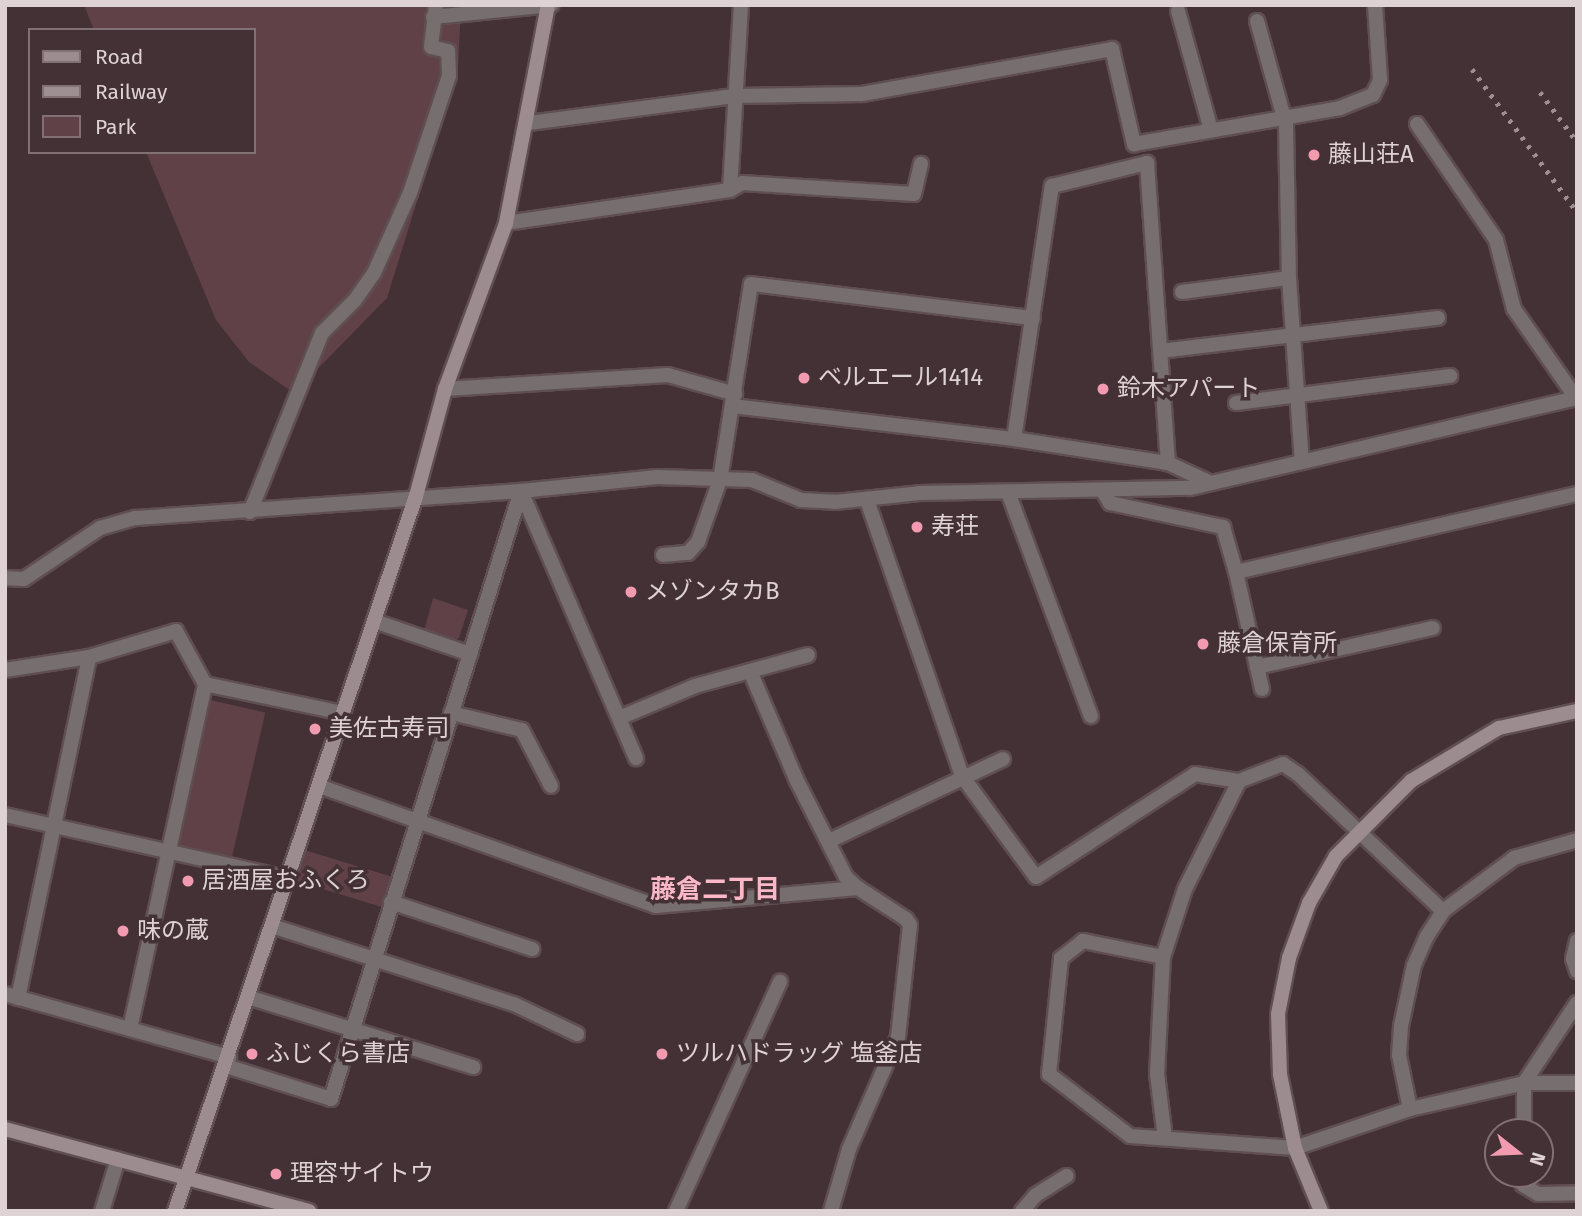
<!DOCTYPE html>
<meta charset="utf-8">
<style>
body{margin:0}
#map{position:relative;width:1582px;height:1216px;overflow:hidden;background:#433135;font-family:"Fira Sans","Noto Sans JP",sans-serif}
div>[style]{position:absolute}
.green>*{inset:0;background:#604148;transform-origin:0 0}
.roads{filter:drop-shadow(2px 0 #5f4e52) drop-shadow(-2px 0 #5f4e52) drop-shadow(0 2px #5f4e52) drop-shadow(0 -2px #5f4e52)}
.street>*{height:14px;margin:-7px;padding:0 7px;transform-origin:7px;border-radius:7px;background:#776e70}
.secondary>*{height:14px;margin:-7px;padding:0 7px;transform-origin:7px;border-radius:7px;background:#9c8c8f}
.rail>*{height:5px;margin-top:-2.5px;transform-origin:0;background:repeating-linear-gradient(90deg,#9e8f92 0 3.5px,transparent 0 10.5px)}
.dots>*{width:19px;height:19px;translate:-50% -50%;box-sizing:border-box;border:4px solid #433135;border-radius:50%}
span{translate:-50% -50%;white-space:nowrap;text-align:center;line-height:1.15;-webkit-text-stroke:7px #433135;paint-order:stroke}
.poi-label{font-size:24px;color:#ded2d4}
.left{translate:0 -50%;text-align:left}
.neighbourhood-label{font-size:26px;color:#fcb8c7;font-weight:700}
.frame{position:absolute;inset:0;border:7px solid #ded2d4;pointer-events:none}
.legend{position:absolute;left:28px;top:28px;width:228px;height:126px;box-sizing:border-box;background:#433135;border:2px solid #817175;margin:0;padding:9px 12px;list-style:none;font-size:21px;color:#ded2d4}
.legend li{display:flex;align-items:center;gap:14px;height:35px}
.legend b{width:35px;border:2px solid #817175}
.north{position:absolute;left:1484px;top:1118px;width:70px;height:70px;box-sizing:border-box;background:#433135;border:2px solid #817175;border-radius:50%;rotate:108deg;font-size:19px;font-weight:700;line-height:28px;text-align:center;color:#ded2d4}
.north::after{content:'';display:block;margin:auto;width:24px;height:32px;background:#f29aaf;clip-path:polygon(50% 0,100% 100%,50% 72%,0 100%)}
</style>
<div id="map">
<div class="green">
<div style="clip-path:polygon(84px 5px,461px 5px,458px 69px,387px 298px,294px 393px,249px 362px,216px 320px,146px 152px,254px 152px,254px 30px,94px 30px)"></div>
<div style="clip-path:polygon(433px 598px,468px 610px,459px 638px,449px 641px,424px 631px)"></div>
<div style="left:202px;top:698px;width:65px;height:148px;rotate:13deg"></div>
<div style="left:298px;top:848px;width:105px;height:32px;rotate:17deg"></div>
</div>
<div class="roads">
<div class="street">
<div style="left:1178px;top:11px;width:123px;rotate:74.5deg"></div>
<div style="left:433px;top:17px;width:119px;rotate:-5.8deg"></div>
<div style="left:1257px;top:21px;width:108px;rotate:74.4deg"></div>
<div style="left:1286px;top:125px;width:153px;rotate:88.9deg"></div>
<div style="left:1289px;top:278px;width:184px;rotate:86deg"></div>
<div style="left:529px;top:123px;width:207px;rotate:-7.5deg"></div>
<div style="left:734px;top:96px;width:128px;rotate:-0.9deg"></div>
<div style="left:862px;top:94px;width:254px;rotate:-10.2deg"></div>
<div style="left:1112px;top:49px;width:98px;rotate:77deg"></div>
<div style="left:1134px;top:144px;width:209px;rotate:-9.9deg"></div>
<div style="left:1340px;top:108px;width:35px;rotate:-22deg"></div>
<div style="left:1373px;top:95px;width:17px;rotate:-65deg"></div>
<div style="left:1380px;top:80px;width:75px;rotate:-93.8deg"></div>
<div style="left:1417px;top:124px;width:140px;rotate:55.7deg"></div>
<div style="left:1496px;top:240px;width:71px;rotate:75.4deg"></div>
<div style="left:1514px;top:309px;width:108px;rotate:55.1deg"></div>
<div style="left:730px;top:190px;width:185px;rotate:-86.6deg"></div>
<div style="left:506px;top:223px;width:226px;rotate:-8.4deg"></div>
<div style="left:730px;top:190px;width:14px;rotate:-30deg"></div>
<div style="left:742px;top:183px;width:172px;rotate:3.7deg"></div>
<div style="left:914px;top:194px;width:31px;rotate:-77deg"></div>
<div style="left:1182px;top:292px;width:108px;rotate:-7.5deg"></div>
<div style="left:1160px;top:351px;width:280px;rotate:-6.8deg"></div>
<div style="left:445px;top:389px;width:223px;rotate:-3.6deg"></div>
<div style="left:668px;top:375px;width:70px;rotate:15.8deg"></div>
<div style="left:1236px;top:403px;width:216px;rotate:-7.2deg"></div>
<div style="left:733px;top:406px;width:283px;rotate:6.7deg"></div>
<div style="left:1014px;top:439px;width:156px;rotate:8.9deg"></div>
<div style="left:1168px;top:463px;width:47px;rotate:24.9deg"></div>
<div style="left:1014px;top:439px;width:256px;rotate:-81.5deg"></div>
<div style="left:1052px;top:186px;width:98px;rotate:-13.6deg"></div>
<div style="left:1147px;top:163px;width:301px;rotate:86deg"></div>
<div style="left:1103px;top:491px;width:14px;rotate:60deg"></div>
<div style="left:1110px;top:503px;width:116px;rotate:12deg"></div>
<div style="left:1223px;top:527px;width:47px;rotate:73.9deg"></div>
<div style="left:1008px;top:492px;width:239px;rotate:69.7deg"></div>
<div style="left:867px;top:500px;width:292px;rotate:71deg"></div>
<div style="left:962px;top:776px;width:125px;rotate:53.8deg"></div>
<div style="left:1036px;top:877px;width:189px;rotate:-32.9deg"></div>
<div style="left:1195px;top:774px;width:45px;rotate:9deg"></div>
<div style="left:250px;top:512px;width:193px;rotate:-68.1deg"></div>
<div style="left:322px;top:333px;width:47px;rotate:-45deg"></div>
<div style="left:355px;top:300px;width:33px;rotate:-55deg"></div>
<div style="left:374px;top:273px;width:88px;rotate:-65.8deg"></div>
<div style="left:410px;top:193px;width:123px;rotate:-71.6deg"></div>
<div style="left:449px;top:76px;width:25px;rotate:-92deg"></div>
<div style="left:448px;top:51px;width:17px;rotate:-167deg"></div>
<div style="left:431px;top:47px;width:42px;rotate:-83.2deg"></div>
<div style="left:663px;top:555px;width:25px;rotate:-5deg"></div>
<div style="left:688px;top:553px;width:15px;rotate:-48deg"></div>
<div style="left:698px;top:542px;width:66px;rotate:-70.5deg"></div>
<div style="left:720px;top:480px;width:198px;rotate:-81deg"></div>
<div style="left:751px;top:284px;width:284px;rotate:6.9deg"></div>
<div style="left:5px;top:578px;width:19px;rotate:3deg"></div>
<div style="left:24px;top:579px;width:92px;rotate:-33.9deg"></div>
<div style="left:100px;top:528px;width:37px;rotate:-16deg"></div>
<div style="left:136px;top:518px;width:386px;rotate:-4deg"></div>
<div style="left:521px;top:491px;width:291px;rotate:66.7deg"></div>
<div style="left:374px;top:621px;width:102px;rotate:19deg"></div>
<div style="left:1257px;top:667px;width:180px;rotate:-12.5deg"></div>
<div style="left:5px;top:670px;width:85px;rotate:-8.8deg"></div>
<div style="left:89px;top:657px;width:91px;rotate:-16.6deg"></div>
<div style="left:176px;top:631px;width:60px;rotate:61.3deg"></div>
<div style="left:205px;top:684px;width:141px;rotate:11.9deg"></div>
<div style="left:750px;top:671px;width:117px;rotate:66.9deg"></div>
<div style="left:796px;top:779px;width:110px;rotate:63deg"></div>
<div style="left:846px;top:877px;width:16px;rotate:43deg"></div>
<div style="left:1262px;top:689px;width:120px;rotate:-102.5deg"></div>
<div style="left:1236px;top:572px;width:350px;rotate:-12.9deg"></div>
<div style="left:451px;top:713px;width:73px;rotate:13.5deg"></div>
<div style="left:522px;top:730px;width:63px;rotate:62.6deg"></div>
<div style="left:619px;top:718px;width:82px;rotate:-22.8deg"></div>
<div style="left:695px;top:686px;width:117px;rotate:-15.3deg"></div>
<div style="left:319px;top:786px;width:358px;rotate:19.6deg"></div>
<div style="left:656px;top:906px;width:203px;rotate:-5.1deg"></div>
<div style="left:858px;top:888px;width:57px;rotate:32.9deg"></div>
<div style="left:906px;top:919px;width:7px;rotate:56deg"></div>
<div style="left:910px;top:925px;width:113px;rotate:96.1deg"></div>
<div style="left:898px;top:1037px;width:122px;rotate:113.6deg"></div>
<div style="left:849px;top:1149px;width:65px;rotate:106.2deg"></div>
<div style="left:5px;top:815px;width:290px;rotate:12.6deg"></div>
<div style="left:831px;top:840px;width:190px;rotate:-25.2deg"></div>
<div style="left:391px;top:902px;width:149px;rotate:18.4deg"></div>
<div style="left:272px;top:926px;width:254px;rotate:17.9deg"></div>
<div style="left:514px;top:1004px;width:70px;rotate:25.5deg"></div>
<div style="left:1577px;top:941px;width:18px;rotate:103deg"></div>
<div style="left:1573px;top:959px;width:13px;rotate:72deg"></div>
<div style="left:1163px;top:957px;width:82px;rotate:-168.7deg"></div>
<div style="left:1083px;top:941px;width:28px;rotate:142deg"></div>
<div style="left:1061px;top:958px;width:117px;rotate:95.9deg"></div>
<div style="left:1049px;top:1074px;width:102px;rotate:37.4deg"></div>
<div style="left:1130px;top:1136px;width:165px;rotate:4.2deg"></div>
<div style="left:1295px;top:1148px;width:121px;rotate:-18.7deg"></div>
<div style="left:1410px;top:1109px;width:117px;rotate:-12.8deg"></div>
<div style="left:1524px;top:1083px;width:53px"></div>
<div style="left:5px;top:994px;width:233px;rotate:15.7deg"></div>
<div style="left:248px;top:997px;width:236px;rotate:17.3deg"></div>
<div style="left:18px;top:998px;width:348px;rotate:-78.2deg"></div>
<div style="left:130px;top:1029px;width:353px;rotate:-77.7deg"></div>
<div style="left:226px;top:1066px;width:110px;rotate:17.4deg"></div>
<div style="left:331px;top:1099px;width:637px;rotate:-72.65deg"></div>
<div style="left:521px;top:491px;width:137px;rotate:-5.9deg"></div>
<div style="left:657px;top:477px;width:95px;rotate:1.8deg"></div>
<div style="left:752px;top:480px;width:53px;rotate:22.2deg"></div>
<div style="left:801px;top:500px;width:34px;rotate:3deg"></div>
<div style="left:835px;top:502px;width:85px;rotate:-6deg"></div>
<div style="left:920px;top:493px;width:270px;rotate:-1.1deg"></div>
<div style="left:1190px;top:488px;width:397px;rotate:-13.1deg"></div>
<div style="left:1410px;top:1109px;width:55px;rotate:-101.5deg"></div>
<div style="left:1399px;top:1055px;width:29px;rotate:-86deg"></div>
<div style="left:1401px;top:1026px;width:62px;rotate:-78deg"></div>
<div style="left:1414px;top:965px;width:32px;rotate:-66deg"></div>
<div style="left:1427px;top:936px;width:30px;rotate:-57deg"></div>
<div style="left:1443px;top:911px;width:89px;rotate:-36.7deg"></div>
<div style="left:1514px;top:858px;width:66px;rotate:-15.9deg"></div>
<div style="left:1524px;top:1132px;width:49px;rotate:-90deg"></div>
<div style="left:1524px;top:1083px;width:96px;rotate:-56.5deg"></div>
<div style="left:1165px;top:1138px;width:64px;rotate:-97.1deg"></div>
<div style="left:1157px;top:1074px;width:117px;rotate:-87.1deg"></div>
<div style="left:1163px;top:957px;width:71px;rotate:-72.1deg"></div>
<div style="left:1185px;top:889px;width:121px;rotate:-63.4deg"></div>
<div style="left:1239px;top:781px;width:47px;rotate:-21.1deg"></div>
<div style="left:1283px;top:764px;width:18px;rotate:34deg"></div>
<div style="left:1298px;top:774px;width:199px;rotate:43.4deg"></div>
<div style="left:1523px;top:1174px;width:11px;rotate:90deg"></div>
<div style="left:1523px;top:1185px;width:17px;rotate:31deg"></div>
<div style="left:1538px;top:1194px;width:39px;rotate:-1deg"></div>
<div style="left:102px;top:1211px;width:54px;rotate:-72.9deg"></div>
<div style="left:676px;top:1211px;width:252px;rotate:-65.6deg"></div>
<div style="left:1022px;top:1211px;width:21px;rotate:-49deg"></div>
<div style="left:1036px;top:1195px;width:36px;rotate:-32deg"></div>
</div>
<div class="secondary">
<div style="left:5px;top:1129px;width:315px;rotate:15.1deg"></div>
<div style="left:175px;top:1211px;width:755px;rotate:-71.37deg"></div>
<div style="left:416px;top:496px;width:111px;rotate:-74.8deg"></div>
<div style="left:445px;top:389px;width:177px;rotate:-69.8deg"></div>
<div style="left:506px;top:223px;width:222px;rotate:-79.1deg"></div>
<div style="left:1321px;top:1211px;width:68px;rotate:-112.4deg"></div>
<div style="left:1295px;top:1148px;width:76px;rotate:-101.5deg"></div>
<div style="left:1280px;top:1074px;width:60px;rotate:-91.9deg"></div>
<div style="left:1278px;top:1014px;width:57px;rotate:-78.9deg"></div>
<div style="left:1289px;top:958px;width:59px;rotate:-70deg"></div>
<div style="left:1309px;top:903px;width:54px;rotate:-60.1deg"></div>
<div style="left:1336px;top:856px;width:106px;rotate:-45deg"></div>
<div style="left:1411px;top:781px;width:103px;rotate:-31.1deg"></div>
<div style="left:1499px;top:728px;width:80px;rotate:-12.3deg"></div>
</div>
</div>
<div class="rail">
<div style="left:1472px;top:69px;width:177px;rotate:53.7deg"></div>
<div style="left:1540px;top:92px;width:62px;rotate:53.5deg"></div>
</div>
<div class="dots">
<div style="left:1314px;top:155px;background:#f29aaf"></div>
<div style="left:804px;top:378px;background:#f29aaf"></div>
<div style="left:1103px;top:389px;background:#f29aaf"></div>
<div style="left:917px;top:527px;background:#f29aaf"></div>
<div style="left:631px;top:592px;background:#f29aaf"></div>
<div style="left:1203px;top:644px;background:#f29aaf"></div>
<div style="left:315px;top:729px;background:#f29aaf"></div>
<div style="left:188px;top:881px;background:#f29aaf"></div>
<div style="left:123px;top:931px;background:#f29aaf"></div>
<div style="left:252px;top:1054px;background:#f29aaf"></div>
<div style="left:662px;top:1054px;background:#f29aaf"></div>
<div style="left:276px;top:1174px;background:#f29aaf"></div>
</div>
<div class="poi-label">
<span class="left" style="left:1328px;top:155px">藤山荘A</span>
<span class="left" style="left:818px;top:378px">ベルエール1414</span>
<span class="left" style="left:1117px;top:389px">鈴木アパート</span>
<span class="left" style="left:931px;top:527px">寿荘</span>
<span class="left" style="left:645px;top:592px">メゾンタカB</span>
<span class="left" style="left:1217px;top:644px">藤倉保育所</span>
<span class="left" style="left:329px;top:729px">美佐古寿司</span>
<span class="left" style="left:202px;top:881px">居酒屋おふくろ</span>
<span class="left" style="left:137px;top:931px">味の蔵</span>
<span class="left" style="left:266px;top:1054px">ふじくら書店</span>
<span class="left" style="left:676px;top:1054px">ツルハドラッグ 塩釜店</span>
<span class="left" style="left:290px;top:1174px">理容サイトウ</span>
</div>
<div class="neighbourhood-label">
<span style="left:715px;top:890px">藤倉二丁目</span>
</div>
<div class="frame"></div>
<ul class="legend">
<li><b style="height:9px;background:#9c8c8f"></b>Road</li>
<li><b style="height:9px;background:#9e8f92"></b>Railway</li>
<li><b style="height:19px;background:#604148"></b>Park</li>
</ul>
<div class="north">N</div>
</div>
